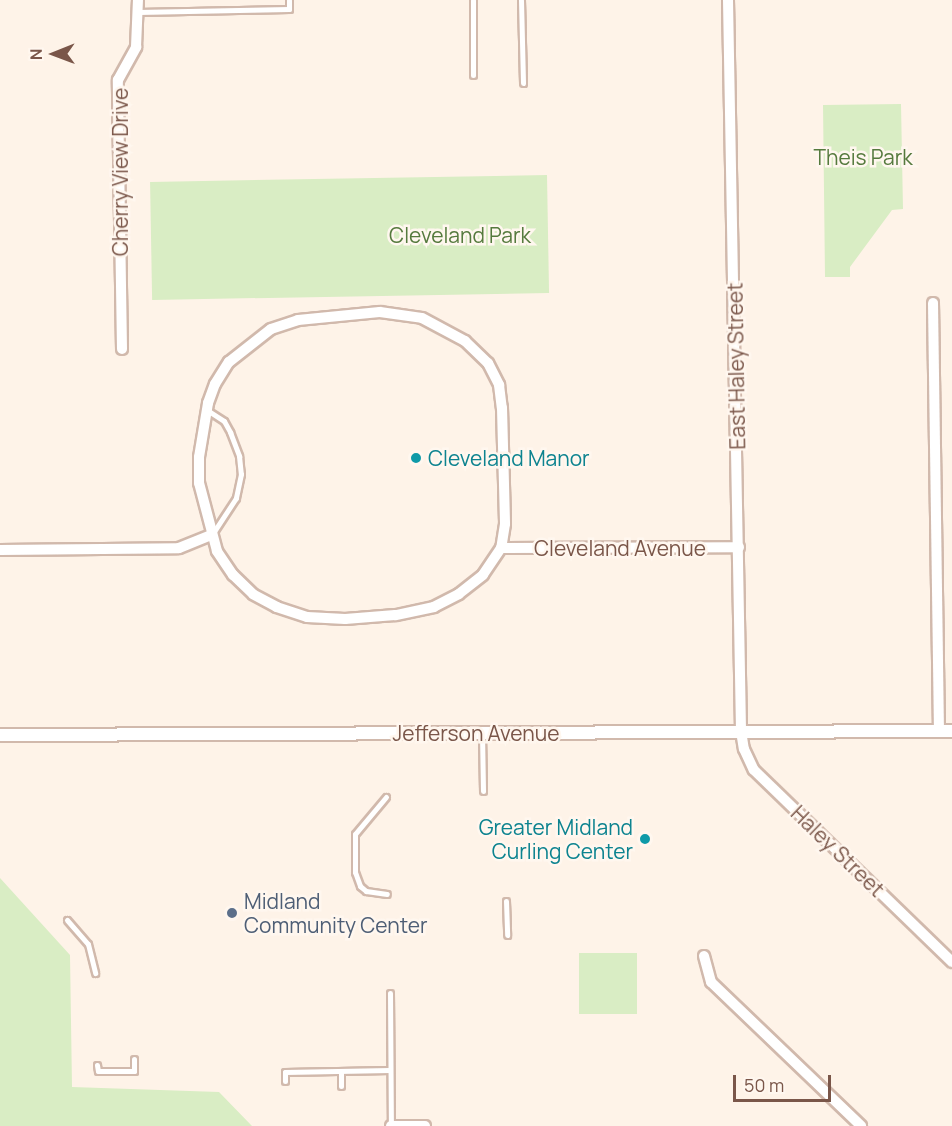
<!DOCTYPE html>
<style>
body{margin:0}
#map{position:relative;width:952px;height:1126px;overflow:hidden;background:#fef3e8;font-family:Manrope,sans-serif}
div>[style]{position:absolute}
.green>*{inset:0;background:#d9edc4;transform-origin:0 0}
.roads{filter:drop-shadow(2px 0 #d1b9ac) drop-shadow(-2px 0 #d1b9ac) drop-shadow(0 2px #d1b9ac) drop-shadow(0 -2px #d1b9ac)}
.service>*{height:5px;margin:-2.5px;padding:0 2.5px;transform-origin:2.5px;border-radius:2.5px;background:#fff}
.minor>*{height:10px;margin:-5px;padding:0 5px;transform-origin:5px;border-radius:5px;background:#fff}
.tertiary>*{height:12px;margin:-6px;padding:0 6px;transform-origin:6px;border-radius:6px;background:#fff}
.dots>*{width:16px;height:16px;translate:-50% -50%;box-sizing:border-box;border:3px solid #fff7ef;border-radius:50%}
span{translate:-50% -50%;white-space:nowrap;text-align:center;line-height:1.15;-webkit-text-stroke:5px #fff7ef;paint-order:stroke}
.park-label{font-size:21px;color:#557a3d}
.street-label{font-size:21px;color:#7a5649}
.culture-label{font-size:21px;color:#0d838f}
.left{translate:0 -50%;text-align:left}
.right{translate:-100% -50%;text-align:right}
.service-label{font-size:21px;color:#4e5e75}
.north{position:absolute;left:24px;top:24px;width:60px;height:60px;-webkit-text-stroke:4px #fff7ef;paint-order:stroke;rotate:269deg;font-size:16px;font-weight:700;line-height:24px;text-align:center;color:#7a5649}
.north::after{content:'';display:block;margin:auto;width:21px;height:27px;background:#7a5649;clip-path:polygon(50% 0,100% 100%,50% 72%,0 100%)}
.scale{position:absolute;left:733px;top:1075px;width:98px;height:27px;box-sizing:border-box;border:3px solid #7a5649;border-top:0;padding-left:8px;font-size:18px;line-height:21px;white-space:nowrap;color:#7a5649;-webkit-text-stroke:4px #fff7ef;paint-order:stroke}
</style>
<div id="map">
<div class="green">
<div style="clip-path:polygon(901px 104px,903px 209px,892px 210px,850px 267px,850px 277px,825px 277px,823px 105px)"></div>
<div style="left:547px;top:175px;width:118px;height:397px;rotate:89deg"></div>
<div style="clip-path:polygon(0 878px,70px 955px,72px 1087px,219px 1092px,252px 1126px,0 1126px)"></div>
<div style="left:579px;top:953px;width:58px;height:61px"></div>
</div>
<div class="roads">
<div class="service">
<div style="left:473px;top:0;width:75px;rotate:90deg"></div>
<div style="left:521px;top:0;width:83px;rotate:88.6deg"></div>
<div style="left:138px;top:12px;width:151px;rotate:-1.1deg"></div>
<div style="left:289px;top:9px;width:9px;rotate:-90deg"></div>
<div style="left:207px;top:410px;width:20px;rotate:33deg"></div>
<div style="left:224px;top:421px;width:13px;rotate:61deg"></div>
<div style="left:230px;top:432px;width:26px;rotate:69deg"></div>
<div style="left:239px;top:456px;width:18px;rotate:84deg"></div>
<div style="left:241px;top:474px;width:25px;rotate:102deg"></div>
<div style="left:236px;top:498px;width:42px;rotate:123.3deg"></div>
<div style="left:482px;top:733px;width:58px;rotate:89deg"></div>
<div style="left:386px;top:797px;width:48px;rotate:130deg"></div>
<div style="left:355px;top:834px;width:38px;rotate:90deg"></div>
<div style="left:355px;top:872px;width:15px;rotate:70deg"></div>
<div style="left:360px;top:886px;width:8px;rotate:40deg"></div>
<div style="left:366px;top:891px;width:21px;rotate:8deg"></div>
<div style="left:506px;top:901px;width:34px;rotate:88deg"></div>
<div style="left:67px;top:920px;width:32px;rotate:49deg"></div>
<div style="left:88px;top:944px;width:30px;rotate:76deg"></div>
<div style="left:390px;top:993px;width:133px;rotate:89.6deg"></div>
<div style="left:97px;top:1065px;width:6px;rotate:81deg"></div>
<div style="left:98px;top:1071px;width:36px"></div>
<div style="left:134px;top:1071px;width:12px;rotate:-90deg"></div>
<div style="left:341px;top:1071px;width:15px;rotate:90deg"></div>
<div style="left:285px;top:1081px;width:9px;rotate:-90deg"></div>
<div style="left:285px;top:1072px;width:105px;rotate:-1.1deg"></div>
</div>
<div class="minor">
<div style="left:728px;top:0;width:731px;rotate:88.98deg"></div>
<div style="left:741px;top:731px;width:18px;rotate:81deg"></div>
<div style="left:744px;top:749px;width:23px;rotate:65deg"></div>
<div style="left:754px;top:770px;width:276px;rotate:44.1deg"></div>
<div style="left:933px;top:303px;width:428px;rotate:89.2deg"></div>
<div style="left:380px;top:312px;width:42px;rotate:8.1deg"></div>
<div style="left:422px;top:318px;width:49px;rotate:28.1deg"></div>
<div style="left:465px;top:341px;width:32px;rotate:44deg"></div>
<div style="left:488px;top:363px;width:25px;rotate:63deg"></div>
<div style="left:499px;top:385px;width:23px;rotate:83deg"></div>
<div style="left:502px;top:408px;width:116px;rotate:88.5deg"></div>
<div style="left:505px;top:524px;width:24px;rotate:99deg"></div>
<div style="left:501px;top:548px;width:32px;rotate:124deg"></div>
<div style="left:483px;top:575px;width:31px;rotate:142deg"></div>
<div style="left:459px;top:594px;width:28px;rotate:153deg"></div>
<div style="left:434px;top:607px;width:40px;rotate:168deg"></div>
<div style="left:395px;top:615px;width:50px;rotate:175.4deg"></div>
<div style="left:345px;top:619px;width:38px;rotate:-177deg"></div>
<div style="left:307px;top:617px;width:32px;rotate:-162deg"></div>
<div style="left:277px;top:607px;width:27px;rotate:-152deg"></div>
<div style="left:253px;top:594px;width:28px;rotate:-136deg"></div>
<div style="left:233px;top:575px;width:29px;rotate:-124deg"></div>
<div style="left:217px;top:551px;width:70px;rotate:-104.8deg"></div>
<div style="left:199px;top:483px;width:26px;rotate:-90deg"></div>
<div style="left:199px;top:457px;width:55px;rotate:-80.5deg"></div>
<div style="left:208px;top:403px;width:20px;rotate:-70deg"></div>
<div style="left:215px;top:384px;width:26px;rotate:-58deg"></div>
<div style="left:229px;top:362px;width:53px;rotate:-38.2deg"></div>
<div style="left:271px;top:329px;width:28px;rotate:-18deg"></div>
<div style="left:298px;top:320px;width:82px;rotate:-5.6deg"></div>
<div style="left:122px;top:349px;width:269px;rotate:-90.9deg"></div>
<div style="left:118px;top:80px;width:38px;rotate:-61deg"></div>
<div style="left:136px;top:47px;width:47px;rotate:-87.6deg"></div>
<div style="left:501px;top:548px;width:238px;rotate:-0.2deg"></div>
<div style="left:0;top:550px;width:179px;rotate:-0.6deg"></div>
<div style="left:179px;top:548px;width:35px;rotate:-22deg"></div>
<div style="left:704px;top:956px;width:27px;rotate:75deg"></div>
<div style="left:711px;top:982px;width:208px;rotate:43.8deg"></div>
<div style="left:391px;top:1126px;width:34px"></div>
</div>
<div class="tertiary">
<div style="left:0;top:735px;width:952px;rotate:-0.24deg"></div>
</div>
</div>
<div class="dots">
<div style="left:416px;top:458px;background:#0f9aa8"></div>
<div style="left:645px;top:839px;background:#0f9aa8"></div>
<div style="left:232px;top:913px;background:#5c6f8a"></div>
</div>
<div class="park-label">
<span style="left:863px;top:157px">Theis Park</span>
<span style="left:460px;top:235px">Cleveland Park</span>
</div>
<div class="street-label">
<span style="left:120px;top:172px;rotate:-90deg">Cherry View Drive</span>
<span style="left:736px;top:366px;rotate:-91deg">East Haley Street</span>
<span style="left:620px;top:548px">Cleveland Avenue</span>
<span style="left:476px;top:733px">Jefferson Avenue</span>
<span style="left:838px;top:851px;rotate:44deg">Haley Street</span>
</div>
<div class="culture-label">
<span class="left" style="left:428px;top:458px">Cleveland Manor</span>
<span class="right" style="left:633px;top:839px">Greater Midland<br>Curling Center</span>
</div>
<div class="service-label">
<span class="left" style="left:244px;top:913px">Midland<br>Community Center</span>
</div>
<div class="north">N</div>
<div class="scale">50 m</div>
</div>
